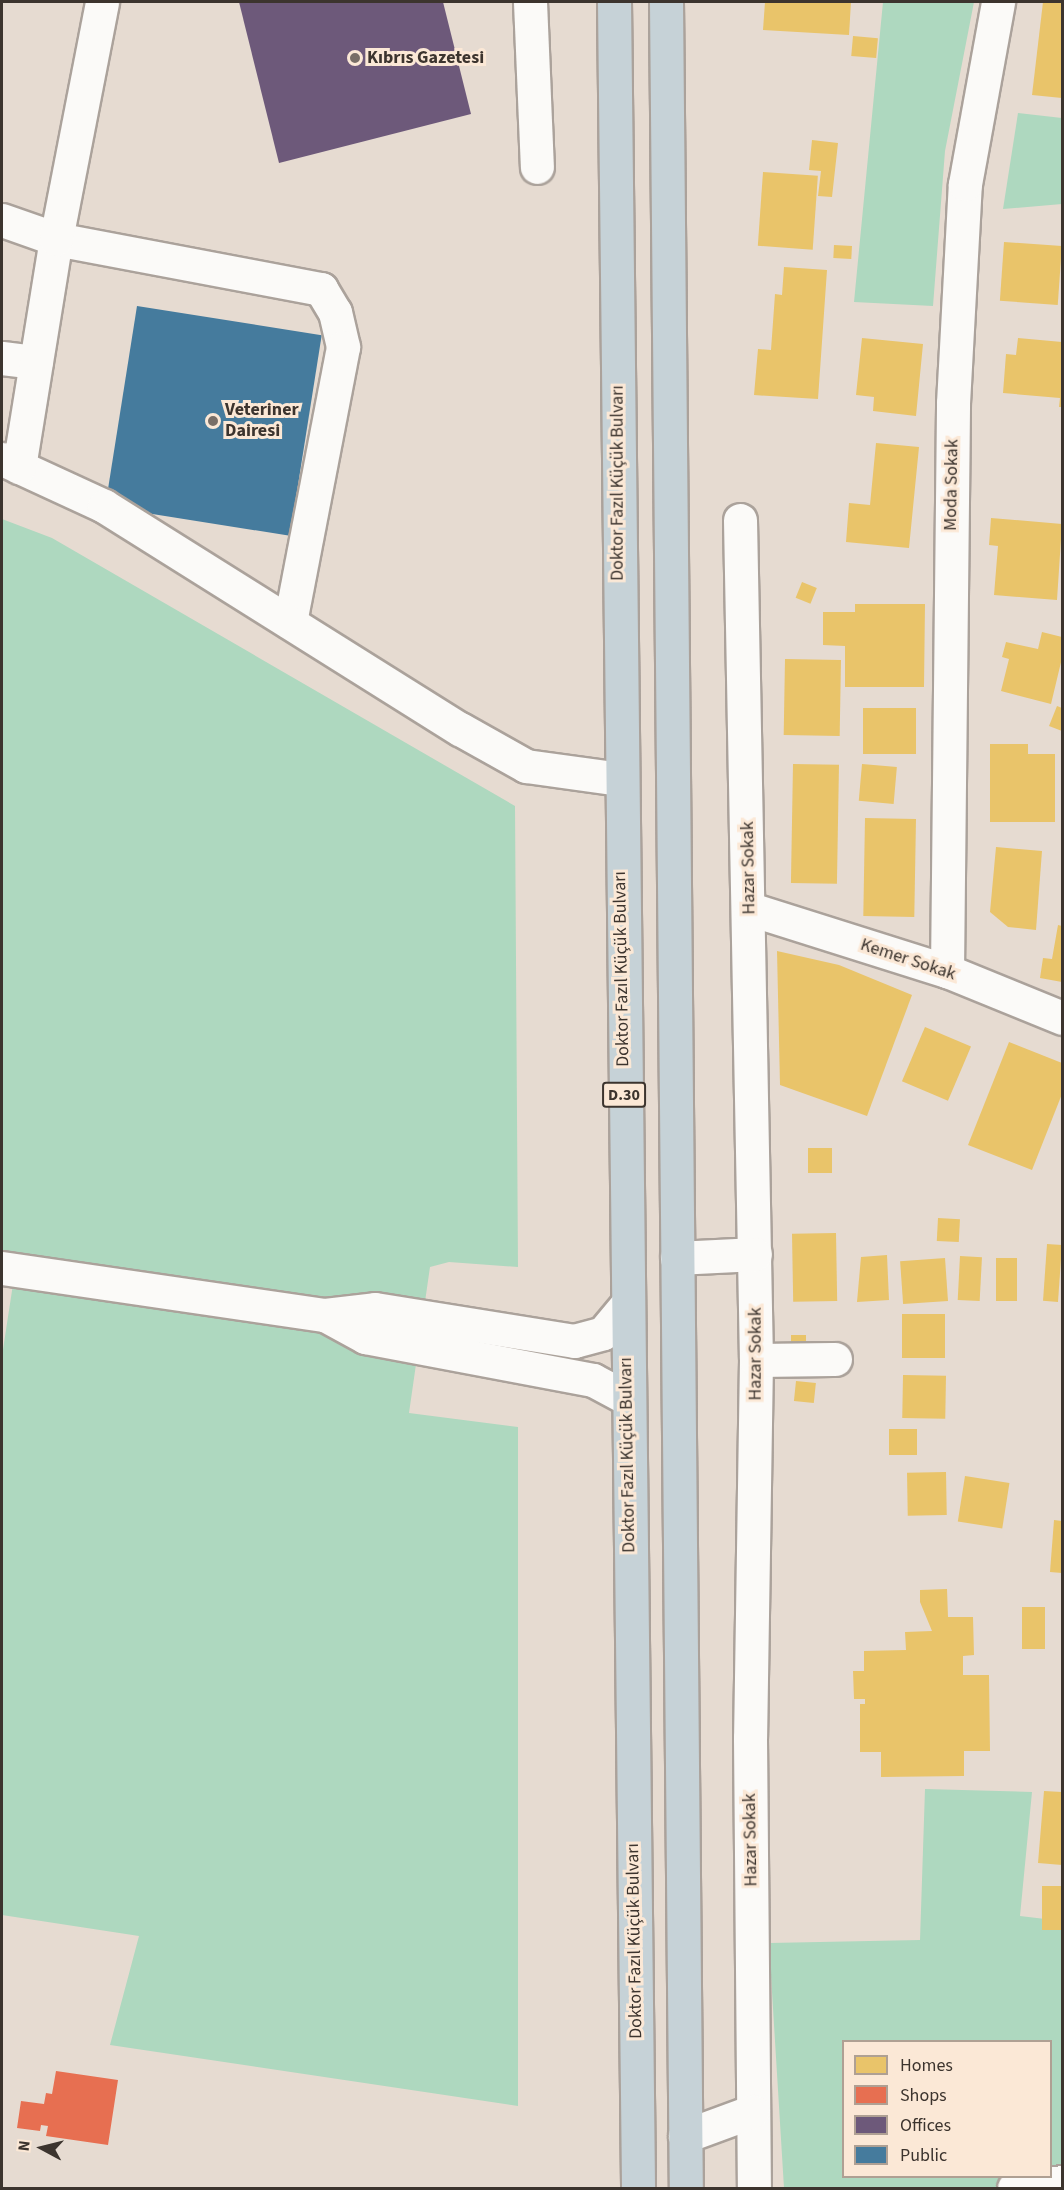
<!DOCTYPE html>
<meta charset="utf-8">
<style>
body{margin:0}
#map{position:relative;width:1064px;height:2190px;overflow:hidden;background:#e6dbd1;font-family:"Source Sans 3",sans-serif}
div>[style]{position:absolute}
.green>*{inset:0;background:#aed8bf}
.homes>*{inset:0;background:#e9c46a;transform-origin:0 0}
.shops>*{inset:0;background:#e76f51}
.offices>*{inset:0;background:#6d597a}
.public>*{inset:0;background:#457b9d;transform-origin:0 0}
.roads{filter:drop-shadow(2px 0 #aba29b) drop-shadow(-2px 0 #aba29b) drop-shadow(0 2px #aba29b) drop-shadow(0 -2px #aba29b)}
.minor>*{height:33px;margin:-16.5px;padding:0 16.5px;transform-origin:16.5px;border-radius:16.5px;background:#fbfaf8}
.highway>*{height:33px;margin:-16.5px;padding:0 16.5px;transform-origin:16.5px;border-radius:16.5px;background:#c6d2d7}
.dots>*{width:16px;height:16px;translate:-50% -50%;box-sizing:border-box;border:3px solid #fbe8d6;border-radius:50%}
span{translate:-50% -50%;white-space:nowrap;text-align:center;line-height:1.15;-webkit-text-stroke:6px #fbe8d6;paint-order:stroke}
.shield-label span{padding:2px 4px;background:#fbe8d6;border:2px solid;border-radius:4px;-webkit-text-stroke-width:0}
.shield-label{font-size:16px;color:#3c342e;font-weight:700}
.poi-label{font-size:18px;color:#3c342e;font-weight:700}
.left{translate:0 -50%;text-align:left}
.street-label{font-size:18px;color:#3c342e}
.frame{position:absolute;inset:0;border:3px solid #3c342e;pointer-events:none}
.legend{position:absolute;left:842px;top:2040px;width:210px;height:138px;box-sizing:border-box;background:#fbe8d6;border:2px solid #afa093;margin:0;padding:8px 10px;list-style:none;font-size:18px;color:#3c342e}
.legend li{display:flex;align-items:center;gap:12px;height:30px}
.legend b{width:30px;border:2px solid #afa093}
.north{position:absolute;left:12px;top:2118px;width:60px;height:60px;-webkit-text-stroke:4px #fbe8d6;paint-order:stroke;rotate:277deg;font-size:16px;font-weight:700;line-height:24px;text-align:center;color:#3c342e}
.north::after{content:'';display:block;margin:auto;width:21px;height:27px;background:#3c342e;clip-path:polygon(50% 0,100% 100%,50% 72%,0 100%)}
</style>
<div id="map">
<div class="green">
<div style="clip-path:polygon(883px 2px,974px 2px,945px 151px,933px 306px,854px 302px)"></div>
<div style="clip-path:polygon(1018px 113px,1062px 118px,1062px 204px,1003px 209px)"></div>
<div style="clip-path:polygon(2px 519px,52px 538px,515px 806px,518px 1267px,449px 1262px,430px 1267px,409px 1413px,518px 1427px,518px 2106px,110px 2045px,139px 1936px,2px 1915px,2px 1356px,15px 1271px,2px 1268px)"></div>
<div style="clip-path:polygon(evenodd,925px 1789px,1032px 1792px,1020px 1916px,1062px 1921px,1062px 2188px,784px 2188px,769px 1943px,920px 1940px,925px 1789px,844px 2042px,1050px 2042px,1050px 2176px,844px 2176px,844px 2042px)"></div>
</div>
<div class="homes">
<div style="clip-path:polygon(765px 2px,851px 2px,849px 35px,763px 30px)"></div>
<div style="clip-path:polygon(1043px 2px,1062px 2px,1062px 98px,1032px 95px)"></div>
<div style="left:853px;top:36px;width:25px;height:20px;rotate:5deg"></div>
<div style="clip-path:polygon(812px 140px,838px 143px,832px 197px,818px 196px,821px 171px,809px 170px)"></div>
<div style="left:763px;top:172px;width:55px;height:74px;rotate:4deg"></div>
<div style="left:1004px;top:242px;width:58px;height:59px;rotate:4deg"></div>
<div style="left:834px;top:245px;width:18px;height:13px;rotate:3deg"></div>
<div style="clip-path:polygon(784px 267px,827px 270px,818px 399px,754px 395px,758px 349px,771px 350px,775px 294px,782px 295px)"></div>
<div style="clip-path:polygon(862px 338px,923px 344px,916px 416px,873px 411px,874px 397px,856px 395px)"></div>
<div style="clip-path:polygon(1018px 338px,1062px 342px,1062px 407px,1059px 407px,1060px 398px,1003px 393px,1006px 354px,1016px 355px)"></div>
<div style="clip-path:polygon(876px 443px,919px 447px,909px 548px,846px 542px,849px 503px,870px 505px)"></div>
<div style="clip-path:polygon(991px 518px,1062px 524px,1057px 600px,994px 595px,998px 546px,989px 545px)"></div>
<div style="left:802px;top:582px;width:16px;height:17px;rotate:22deg"></div>
<div style="clip-path:polygon(855px 604px,925px 604px,924px 687px,845px 687px,845px 646px,823px 645px,823px 612px,855px 612px)"></div>
<div style="clip-path:polygon(1042px 632px,1062px 637px,1062px 658px,1051px 704px,1001px 691px,1009px 659px,1002px 657px,1006px 642px,1038px 649px)"></div>
<div style="left:785px;top:659px;width:56px;height:76px;rotate:1deg"></div>
<div style="clip-path:polygon(1057px 706px,1062px 708px,1062px 731px,1049px 726px)"></div>
<div style="left:863px;top:708px;width:53px;height:46px"></div>
<div style="clip-path:polygon(990px 744px,1028px 744px,1028px 754px,1055px 754px,1055px 822px,990px 822px)"></div>
<div style="left:793px;top:764px;width:46px;height:119px;rotate:1deg"></div>
<div style="left:862px;top:764px;width:35px;height:37px;rotate:5deg"></div>
<div style="left:865px;top:818px;width:51px;height:98px;rotate:1deg"></div>
<div style="clip-path:polygon(996px 847px,1042px 851px,1036px 930px,1008px 927px,990px 912px)"></div>
<div style="clip-path:polygon(1058px 925px,1062px 926px,1062px 982px,1040px 978px,1043px 958px,1052px 959px)"></div>
<div style="clip-path:polygon(777px 951px,839px 965px,912px 995px,867px 1116px,780px 1085px)"></div>
<div style="left:925px;top:1027px;width:50px;height:59px;rotate:23deg"></div>
<div style="clip-path:polygon(1009px 1042px,1062px 1063px,1062px 1094px,1032px 1170px,968px 1145px)"></div>
<div style="left:832px;top:1148px;width:25px;height:24px;rotate:90deg"></div>
<div style="left:938px;top:1218px;width:22px;height:23px;rotate:3deg"></div>
<div style="left:836px;top:1233px;width:68px;height:44px;rotate:89deg"></div>
<div style="left:1047px;top:1244px;width:15px;height:57px;rotate:4deg"></div>
<div style="clip-path:polygon(887px 1255px,889px 1300px,857px 1302px,861px 1257px)"></div>
<div style="left:960px;top:1256px;width:22px;height:44px;rotate:3deg"></div>
<div style="left:945px;top:1258px;width:43px;height:45px;rotate:86deg"></div>
<div style="left:996px;top:1258px;width:21px;height:43px"></div>
<div style="left:902px;top:1314px;width:43px;height:44px"></div>
<div style="left:806px;top:1335px;width:14px;height:15px;rotate:90deg"></div>
<div style="left:903px;top:1375px;width:43px;height:43px;rotate:1deg"></div>
<div style="left:796px;top:1381px;width:20px;height:20px;rotate:6deg"></div>
<div style="left:889px;top:1429px;width:28px;height:26px"></div>
<div style="left:946px;top:1472px;width:43px;height:39px;rotate:89deg"></div>
<div style="left:965px;top:1476px;width:45px;height:46px;rotate:9deg"></div>
<div style="clip-path:polygon(1054px 1520px,1062px 1521px,1062px 1573px,1050px 1572px)"></div>
<div style="clip-path:polygon(947px 1589px,948px 1617px,973px 1617px,974px 1655px,963px 1656px,963px 1675px,989px 1675px,990px 1751px,964px 1751px,964px 1776px,881px 1777px,881px 1752px,860px 1752px,860px 1704px,865px 1704px,865px 1699px,854px 1699px,853px 1671px,864px 1671px,864px 1651px,906px 1650px,905px 1632px,932px 1631px,920px 1602px,920px 1590px)"></div>
<div style="left:1022px;top:1607px;width:23px;height:42px"></div>
<div style="clip-path:polygon(1044px 1791px,1062px 1792px,1062px 1865px,1038px 1863px)"></div>
<div style="left:1042px;top:1886px;width:20px;height:44px"></div>
</div>
<div class="shops">
<div style="clip-path:polygon(56px 2071px,118px 2080px,108px 2145px,46px 2136px,48px 2126px,41px 2125px,40px 2131px,17px 2128px,21px 2101px,44px 2104px,46px 2093px,52px 2094px)"></div>
</div>
<div class="offices">
<div style="clip-path:polygon(239px 2px,443px 2px,471px 114px,279px 163px)"></div>
</div>
<div class="public">
<div style="left:137px;top:306px;width:187px;height:203px;rotate:9deg"></div>
</div>
<div class="roads">
<div class="minor">
<div style="left:530px;top:2px;width:165px;rotate:87.6deg"></div>
<div style="left:2px;top:220px;width:57px;rotate:19.4deg"></div>
<div style="left:56px;top:239px;width:270px;rotate:10.7deg"></div>
<div style="left:321px;top:289px;width:27px;rotate:59deg"></div>
<div style="left:335px;top:312px;width:36px;rotate:77deg"></div>
<div style="left:343px;top:347px;width:280px;rotate:100.9deg"></div>
<div style="left:2px;top:358px;width:34px;rotate:7deg"></div>
<div style="left:2px;top:459px;width:112px;rotate:24.7deg"></div>
<div style="left:104px;top:506px;width:420px;rotate:32.1deg"></div>
<div style="left:460px;top:729px;width:76px;rotate:29.3deg"></div>
<div style="left:526px;top:766px;width:96px;rotate:7.8deg"></div>
<div style="left:19px;top:467px;width:231px;rotate:-80.8deg"></div>
<div style="left:56px;top:239px;width:241px;rotate:-79deg"></div>
<div style="left:740px;top:520px;width:840px;rotate:88.91deg"></div>
<div style="left:756px;top:1360px;width:378px;rotate:90.9deg"></div>
<div style="left:750px;top:1738px;width:450px;rotate:89.5deg"></div>
<div style="left:750px;top:909px;width:207px;rotate:17.5deg"></div>
<div style="left:947px;top:971px;width:124px;rotate:22.2deg"></div>
<div style="left:947px;top:971px;width:568px;rotate:-89.39deg"></div>
<div style="left:953px;top:403px;width:219px;rotate:-86.9deg"></div>
<div style="left:965px;top:184px;width:185px;rotate:-79.7deg"></div>
<div style="left:677px;top:1258px;width:78px;rotate:-2.9deg"></div>
<div style="left:2px;top:1268px;width:326px;rotate:8.3deg"></div>
<div style="left:325px;top:1315px;width:50px;rotate:-6.8deg"></div>
<div style="left:375px;top:1309px;width:202px;rotate:9.1deg"></div>
<div style="left:574px;top:1341px;width:30px;rotate:-15deg"></div>
<div style="left:603px;top:1333px;width:35px;rotate:-50deg"></div>
<div style="left:325px;top:1315px;width:46px;rotate:28.8deg"></div>
<div style="left:365px;top:1337px;width:232px;rotate:10.7deg"></div>
<div style="left:593px;top:1380px;width:38px;rotate:28deg"></div>
<div style="left:756px;top:1360px;width:79px;rotate:-0.7deg"></div>
<div style="left:685px;top:2136px;width:72px;rotate:-20.2deg"></div>
<div style="left:1014px;top:2188px;width:48px;rotate:-7.1deg"></div>
</div>
<div class="highway">
<div style="left:614px;top:2px;width:2186px;rotate:89.37deg"></div>
<div style="left:666px;top:2px;width:2186px;rotate:89.48deg"></div>
</div>
</div>
<div class="dots">
<div style="left:355px;top:58px;background:#786e67"></div>
<div style="left:213px;top:421px;background:#786e67"></div>
</div>
<div class="shield-label">
<span style="left:624px;top:1095px">D.30</span>
</div>
<div class="poi-label">
<span class="left" style="left:367px;top:58px">Kıbrıs Gazetesi</span>
<span class="left" style="left:225px;top:421px">Veteriner<br>Dairesi</span>
</div>
<div class="street-label">
<span style="left:618px;top:483px;rotate:-90deg">Doktor Fazıl Küçük Bulvarı</span>
<span style="left:952px;top:485px;rotate:-89deg">Moda Sokak</span>
<span style="left:749px;top:868px;rotate:-91deg">Hazar Sokak</span>
<span style="left:908px;top:960px;rotate:18deg">Kemer Sokak</span>
<span style="left:622px;top:969px;rotate:-91deg">Doktor Fazıl Küçük Bulvarı</span>
<span style="left:756px;top:1354px;rotate:-90deg">Hazar Sokak</span>
<span style="left:628px;top:1455px;rotate:-91deg">Doktor Fazıl Küçük Bulvarı</span>
<span style="left:751px;top:1840px;rotate:-91deg">Hazar Sokak</span>
<span style="left:635px;top:1941px;rotate:-91deg">Doktor Fazıl Küçük Bulvarı</span>
</div>
<div class="frame"></div>
<ul class="legend">
<li><b style="height:16px;background:#e9c46a"></b>Homes</li>
<li><b style="height:16px;background:#e76f51"></b>Shops</li>
<li><b style="height:16px;background:#6d597a"></b>Offices</li>
<li><b style="height:16px;background:#457b9d"></b>Public</li>
</ul>
<div class="north">N</div>
</div>
